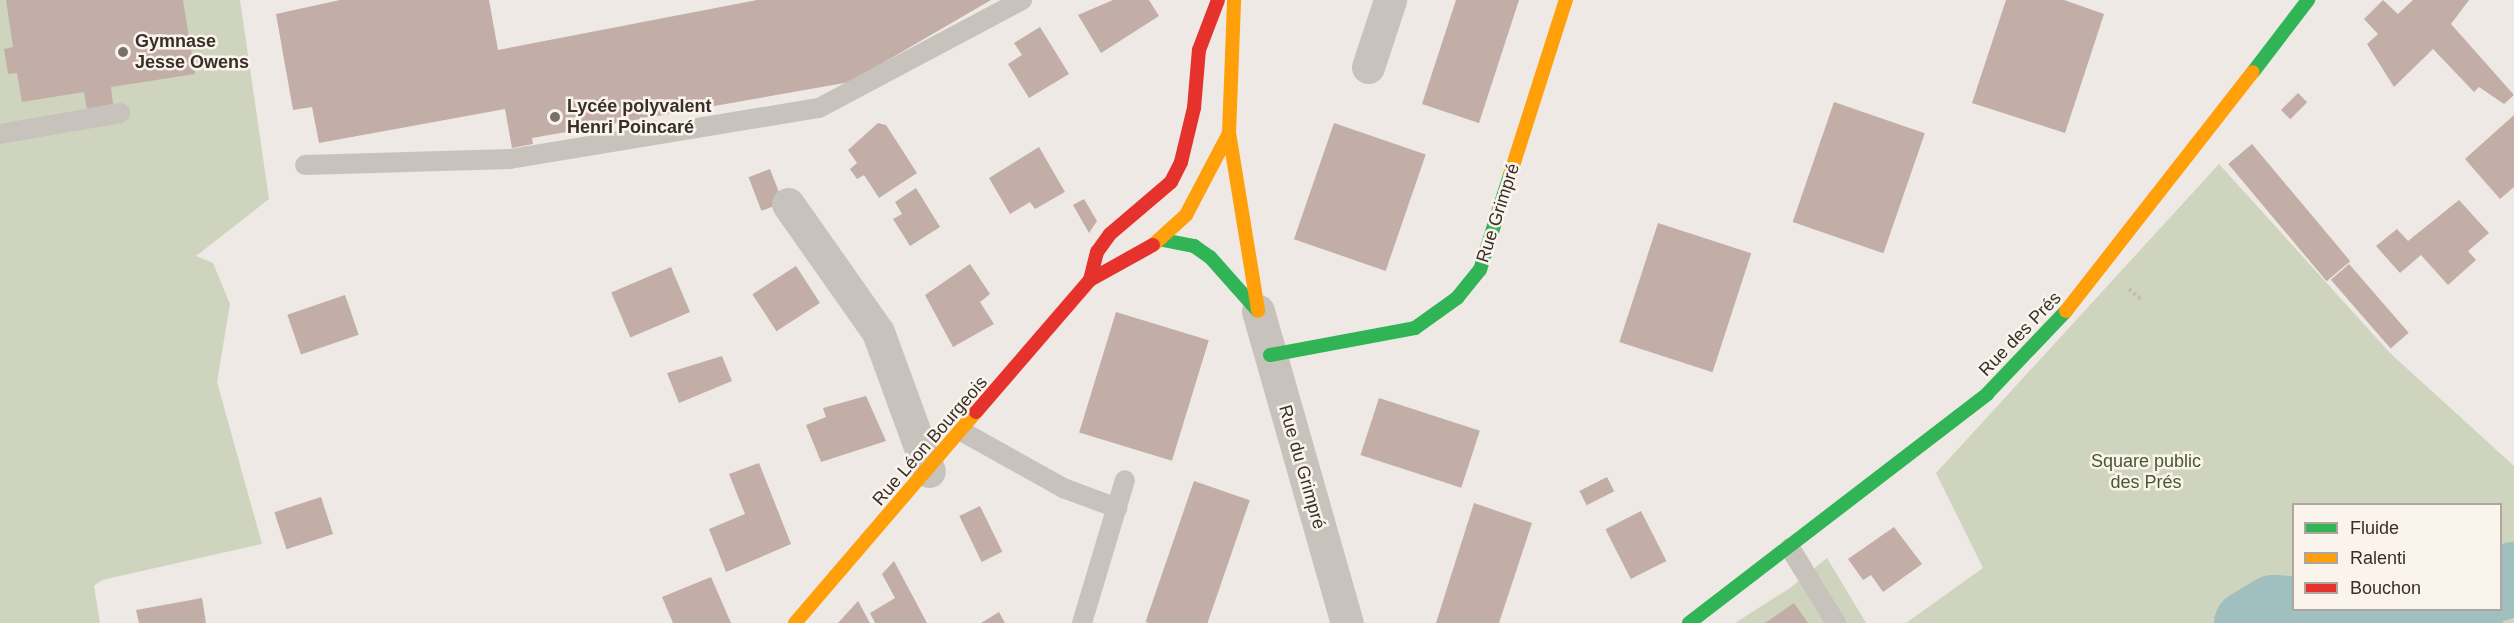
<!DOCTYPE html>
<meta charset="utf-8">
<style>
body{margin:0}
#map{position:relative;width:2514px;height:623px;overflow:hidden;background:#eee9e4;font-family:Arial,sans-serif}
div>[style]{position:absolute}
.green>*{inset:0;background:#cfd4be}
.river>*{height:64px;margin:-32px;padding:0 32px;transform-origin:32px;border-radius:32px;background:#a0c0c0}
.building>*{inset:0;background:#c2aea6;transform-origin:0 0}
.path>*{height:4px;margin-top:-2px;transform-origin:0;background:repeating-linear-gradient(90deg,#c1bab5 0 3px,transparent 0 6px)}
.lane>*{height:20px;margin:-10px;padding:0 10px;transform-origin:10px;border-radius:10px;background:#c8c2bd}
.street>*{height:33px;margin:-16.5px;padding:0 16.5px;transform-origin:16.5px;border-radius:16.5px;background:#c8c2bd}
.fast>*{height:14px;margin:-7px;padding:0 7px;transform-origin:7px;border-radius:7px;background:#30b455}
.slow>*{height:14px;margin:-7px;padding:0 7px;transform-origin:7px;border-radius:7px;background:#ff9f0a}
.jam>*{height:14px;margin:-7px;padding:0 7px;transform-origin:7px;border-radius:7px;background:#e5322d}
.dots>*{width:16px;height:16px;translate:-50% -50%;box-sizing:border-box;border:3px solid #faf4ec;border-radius:50%}
span{translate:-50% -50%;white-space:nowrap;text-align:center;line-height:1.15;-webkit-text-stroke:5px #faf4ec;paint-order:stroke}
.poi-label{font-size:18px;color:#392f2a;font-weight:700}
.left{translate:0 -50%;text-align:left}
.street-label{font-size:18px;color:#392f2a}
.park-label{font-size:18px;color:#48582e}
.legend{position:absolute;left:2292px;top:503px;width:210px;height:108px;box-sizing:border-box;background:#faf4ec;border:2px solid #ada59e;margin:0;padding:8px 10px;list-style:none;font-size:18px;color:#392f2a}
.legend li{display:flex;align-items:center;gap:12px;height:30px}
.legend b{width:30px;border:2px solid #ada59e}
</style>
<div id="map">
<div class="green">
<div style="clip-path:polygon(0 0,240px 0,269px 199px,196px 256px,213px 263px,230px 304px,217px 382px,262px 544px,102px 580px,94px 586px,100px 623px,0 623px)"></div>
<div style="clip-path:polygon(evenodd,2219px 164px,2390px 353px,2514px 466px,2514px 623px,1906px 623px,1983px 568px,1936px 473px,2219px 164px,2294px 504px,2500px 504px,2500px 610px,2294px 610px,2294px 504px)"></div>
<div style="clip-path:polygon(1827px 558px,1866px 623px,1735px 623px,1790px 588px)"></div>
</div>
<div class="river">
<div style="left:2500px;top:589px;width:21px;rotate:-47deg"></div>
<div style="left:2321px;top:610px;width:92px;rotate:8.1deg"></div>
<div style="left:2246px;top:623px;width:31px;rotate:-31deg"></div>
<div style="left:2273px;top:607px;width:21px;rotate:3deg"></div>
<div style="left:2441px;top:623px;width:35px;rotate:-22deg"></div>
</div>
<div class="building">
<div style="clip-path:polygon(6px 0,183px 0,195px 74px,111px 87px,113px 104px,87px 109px,84px 92px,22px 102px,17px 73px,8px 74px,4px 49px,13px 47px)"></div>
<div style="clip-path:polygon(340px 0,489px 0,498px 50px,757px 0,991px 0,850px 82px,532px 138px,533px 144px,512px 148px,505px 109px,319px 143px,312px 107px,293px 110px,276px 14px)"></div>
<div style="clip-path:polygon(1113px 0,1149px 0,1159px 16px,1101px 53px,1078px 15px)"></div>
<div style="clip-path:polygon(1456px 0,1519px 0,1479px 123px,1422px 104px)"></div>
<div style="clip-path:polygon(2006px 0,2064px 0,2104px 14px,2065px 133px,1972px 103px)"></div>
<div style="clip-path:polygon(2383px 0,2398px 14px,2413px 0,2469px 0,2451px 24px,2514px 95px,2504px 104px,2479px 87px,2474px 92px,2433px 49px,2394px 87px,2367px 44px,2378px 34px,2364px 19px)"></div>
<div style="clip-path:polygon(1040px 27px,1069px 74px,1029px 98px,1008px 64px,1022px 55px,1014px 43px)"></div>
<div style="left:2298px;top:93px;width:13px;height:24px;rotate:45deg"></div>
<div style="left:1834px;top:102px;width:96px;height:127px;rotate:19deg"></div>
<div style="clip-path:polygon(2514px 115px,2514px 187px,2500px 199px,2465px 159px)"></div>
<div style="clip-path:polygon(878px 123px,886px 125px,917px 173px,879px 198px,864px 175px,857px 179px,850px 169px,857px 163px,848px 150px)"></div>
<div style="left:1334px;top:123px;width:97px;height:123px;rotate:19deg"></div>
<div style="left:2252px;top:144px;width:153px;height:31px;rotate:50deg"></div>
<div style="clip-path:polygon(1039px 147px,1065px 192px,1035px 209px,1030px 202px,1010px 214px,989px 178px)"></div>
<div style="left:770px;top:169px;width:36px;height:23px;rotate:69deg"></div>
<div style="clip-path:polygon(916px 188px,940px 227px,910px 246px,893px 219px,902px 214px,895px 202px)"></div>
<div style="clip-path:polygon(1084px 199px,1097px 221px,1089px 233px,1073px 205px)"></div>
<div style="clip-path:polygon(2459px 200px,2489px 233px,2468px 251px,2476px 260px,2448px 285px,2421px 255px,2400px 273px,2376px 246px,2397px 229px,2408px 241px)"></div>
<div style="left:1658px;top:223px;width:98px;height:125px;rotate:18deg"></div>
<div style="clip-path:polygon(970px 264px,990px 294px,980px 302px,994px 324px,953px 347px,925px 295px)"></div>
<div style="left:2349px;top:264px;width:91px;height:24px;rotate:49deg"></div>
<div style="left:796px;top:266px;width:44px;height:52px;rotate:57deg"></div>
<div style="left:671px;top:267px;width:49px;height:65px;rotate:67deg"></div>
<div style="left:345px;top:295px;width:42px;height:61px;rotate:71deg"></div>
<div style="left:1116px;top:312px;width:97px;height:126px;rotate:17deg"></div>
<div style="clip-path:polygon(722px 356px,732px 381px,679px 403px,667px 373px)"></div>
<div style="clip-path:polygon(866px 396px,886px 441px,821px 462px,806px 425px,826px 417px,823px 408px)"></div>
<div style="left:1379px;top:398px;width:106px;height:60px;rotate:18deg"></div>
<div style="clip-path:polygon(759px 463px,791px 544px,726px 572px,709px 529px,745px 514px,729px 474px)"></div>
<div style="left:1607px;top:477px;width:16px;height:31px;rotate:63deg"></div>
<div style="left:1194px;top:481px;width:59px;height:149px;rotate:19deg"></div>
<div style="left:321px;top:497px;width:39px;height:49px;rotate:72deg"></div>
<div style="clip-path:polygon(1474px 503px,1532px 523px,1499px 623px,1436px 623px)"></div>
<div style="left:980px;top:506px;width:51px;height:23px;rotate:64deg"></div>
<div style="left:1641px;top:511px;width:56px;height:40px;rotate:63deg"></div>
<div style="clip-path:polygon(1894px 527px,1922px 564px,1883px 592px,1871px 575px,1863px 580px,1848px 559px)"></div>
<div style="clip-path:polygon(894px 561px,927px 623px,875px 623px,870px 613px,895px 598px,882px 574px)"></div>
<div style="clip-path:polygon(711px 577px,731px 623px,673px 623px,662px 597px)"></div>
<div style="clip-path:polygon(202px 598px,206px 623px,139px 623px,136px 610px)"></div>
<div style="clip-path:polygon(858px 601px,870px 623px,838px 623px)"></div>
<div style="clip-path:polygon(1794px 603px,1808px 623px,1765px 623px)"></div>
<div style="clip-path:polygon(999px 612px,1005px 623px,981px 623px)"></div>
</div>
<div class="path">
<div style="left:2129px;top:289px;width:17px;rotate:40deg"></div>
</div>
<div class="lane">
<div style="left:0;top:134px;width:122px;rotate:-9.9deg"></div>
<div style="left:305px;top:165px;width:205px;rotate:-1.7deg"></div>
<div style="left:510px;top:159px;width:313px;rotate:-9.4deg"></div>
<div style="left:819px;top:108px;width:230px;rotate:-28deg"></div>
<div style="left:963px;top:432px;width:115px;rotate:29.2deg"></div>
<div style="left:1063px;top:488px;width:58px;rotate:20.3deg"></div>
<div style="left:1790px;top:548px;width:88px;rotate:58.5deg"></div>
<div style="left:1082px;top:623px;width:149px;rotate:-73.3deg"></div>
</div>
<div class="street">
<div style="left:1368px;top:67px;width:71px;rotate:-71.8deg"></div>
<div style="left:788px;top:204px;width:156px;rotate:54.9deg"></div>
<div style="left:878px;top:332px;width:148px;rotate:69.9deg"></div>
<div style="left:1258px;top:311px;width:324px;rotate:74.1deg"></div>
</div>
<div class="fast">
<div style="left:2253px;top:72px;width:91px;rotate:-52.6deg"></div>
<div style="left:1163px;top:240px;width:32px;rotate:11deg"></div>
<div style="left:1194px;top:246px;width:19px;rotate:35deg"></div>
<div style="left:1210px;top:257px;width:71px;rotate:48.4deg"></div>
<div style="left:1270px;top:355px;width:147px;rotate:-10.5deg"></div>
<div style="left:1415px;top:328px;width:52px;rotate:-35.5deg"></div>
<div style="left:1457px;top:298px;width:36px;rotate:-51deg"></div>
<div style="left:1480px;top:270px;width:100px;rotate:-72.5deg"></div>
<div style="left:1689px;top:623px;width:376px;rotate:-37.5deg"></div>
<div style="left:1987px;top:394px;width:115px;rotate:-46.4deg"></div>
</div>
<div class="slow">
<div style="left:1229px;top:133px;width:180px;rotate:80.7deg"></div>
<div style="left:1510px;top:175px;width:184px;rotate:-72.3deg"></div>
<div style="left:1153px;top:245px;width:45px;rotate:-42.3deg"></div>
<div style="left:1186px;top:215px;width:93px;rotate:-62.3deg"></div>
<div style="left:1229px;top:133px;width:133px;rotate:-87.8deg"></div>
<div style="left:2066px;top:311px;width:303px;rotate:-52deg"></div>
<div style="left:795px;top:623px;width:278px;rotate:-49.4deg"></div>
</div>
<div class="jam">
<div style="left:1090px;top:280px;width:29px;rotate:-76deg"></div>
<div style="left:1097px;top:252px;width:22px;rotate:-54deg"></div>
<div style="left:1110px;top:234px;width:80px;rotate:-40.4deg"></div>
<div style="left:1171px;top:182px;width:22px;rotate:-63deg"></div>
<div style="left:1181px;top:162px;width:56px;rotate:-76.5deg"></div>
<div style="left:1194px;top:108px;width:58px;rotate:-85.1deg"></div>
<div style="left:1199px;top:50px;width:53px;rotate:-69.2deg"></div>
<div style="left:976px;top:412px;width:174px;rotate:-49.2deg"></div>
<div style="left:1090px;top:280px;width:72px;rotate:-29.1deg"></div>
</div>
<div class="dots">
<div style="left:123px;top:52px;background:#78706b"></div>
<div style="left:555px;top:117px;background:#78706b"></div>
</div>
<div class="poi-label">
<span class="left" style="left:135px;top:52px">Gymnase<br>Jesse Owens</span>
<span class="left" style="left:567px;top:117px">Lycée polyvalent<br>Henri Poincaré</span>
</div>
<div class="street-label">
<span style="left:1498px;top:213px;rotate:-72deg">Rue Grimpré</span>
<span style="left:2020px;top:334px;rotate:-46deg">Rue des Prés</span>
<span style="left:930px;top:441px;rotate:-49deg">Rue Léon Bourgeois</span>
<span style="left:1302px;top:467px;rotate:74deg">Rue du Grimpré</span>
</div>
<div class="park-label">
<span style="left:2146px;top:472px">Square public<br>des Prés</span>
</div>
<ul class="legend">
<li><b style="height:8px;background:#30b455"></b>Fluide</li>
<li><b style="height:8px;background:#ff9f0a"></b>Ralenti</li>
<li><b style="height:8px;background:#e5322d"></b>Bouchon</li>
</ul>
</div>
